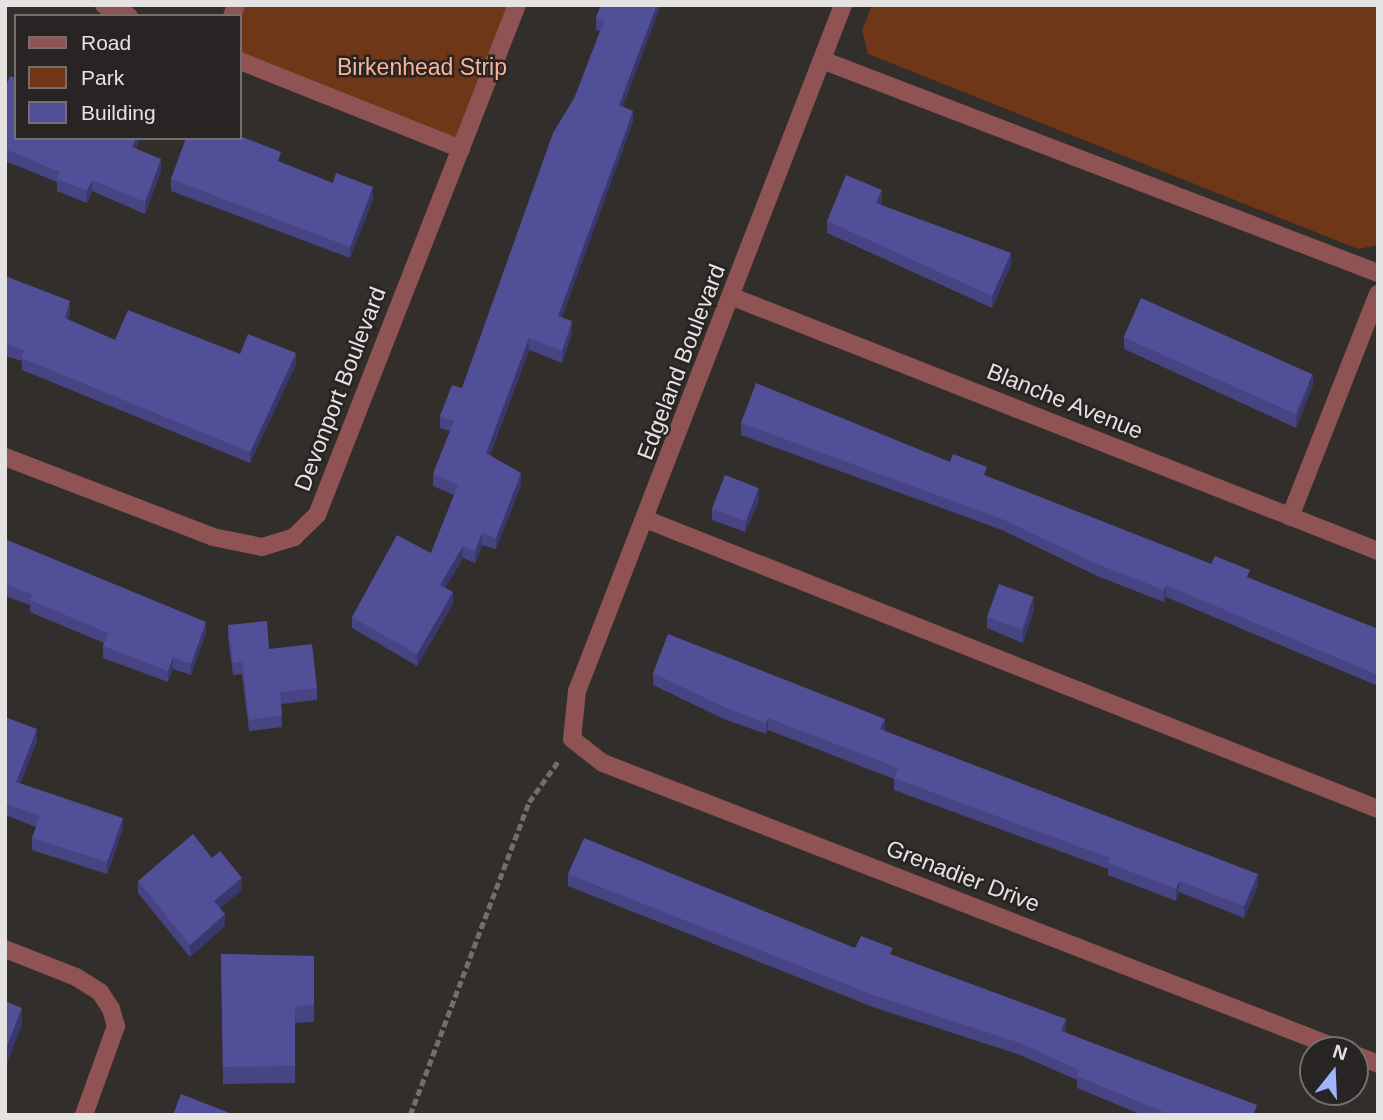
<!DOCTYPE html>
<style>
body{margin:0}
#map{position:relative;width:1383px;height:1120px;overflow:hidden;background:#312e2c;font-family:Arial,sans-serif}
div>[style]{position:absolute}
.green>*{inset:0;background:#6f3718}
.path>*{height:4.5px;margin-top:-2.25px;transform-origin:0;background:repeating-linear-gradient(90deg,#716f6d 0 7px,transparent 0 10.5px)}
.service>*{height:18px;margin:-9px;padding:0 9px;transform-origin:9px;border-radius:9px;background:#8e5352}
.minor>*{height:18px;margin:-9px;padding:0 9px;transform-origin:9px;border-radius:9px;background:#8e5352}
.wall>*{inset:0;background:#474484}
.shaded-wall>*{inset:0;background:#39376b}
.building>*{inset:0;background:#524f99;transform-origin:0 0}
span{translate:-50% -50%;white-space:nowrap;text-align:center;line-height:1.15;-webkit-text-stroke:5px #272423;paint-order:stroke}
.park-label{font-size:23px;color:#f7b595}
.street-label{font-size:23px;color:#e5e3e2}
.frame{position:absolute;inset:0;border:7px solid #e5e3e2;pointer-events:none}
.legend{position:absolute;left:14px;top:14px;width:228px;height:126px;box-sizing:border-box;background:#272423;border:2px solid #73706f;margin:0;padding:9px 12px;list-style:none;font-size:21px;color:#e5e3e2}
.legend li{display:flex;align-items:center;gap:14px;height:35px}
.legend b{width:35px;border:2px solid #73706f}
.north{position:absolute;left:1299px;top:1036px;width:70px;height:70px;box-sizing:border-box;background:#272423;border:2px solid #73706f;border-radius:50%;rotate:18deg;font-size:19px;font-weight:700;line-height:28px;text-align:center;color:#e5e3e2}
.north::after{content:'';display:block;margin:auto;width:24px;height:32px;background:#a0b3fd;clip-path:polygon(50% 0,100% 100%,50% 72%,0 100%)}
</style>
<div id="map">
<div class="green">
<div style="clip-path:polygon(236px 5px,517px 5px,461px 149px,240px 61px)"></div>
<div style="clip-path:polygon(872px 5px,1378px 5px,1378px 245px,1358px 249px,868px 54px,862px 30px)"></div>
</div>
<div class="path">
<div style="left:410px;top:1115px;width:335px;rotate:-69.2deg"></div>
<div style="left:529px;top:802px;width:52px;rotate:-54.5deg"></div>
</div>
<div class="service">
<div style="left:822px;top:60px;width:595px;rotate:20.96deg"></div>
<div style="left:1290px;top:517px;width:240px;rotate:-68.5deg"></div>
<div style="left:645px;top:519px;width:788px;rotate:21.59deg"></div>
</div>
<div class="minor">
<div style="left:104px;top:5px;width:27px;rotate:24deg"></div>
<div style="left:843px;top:5px;width:736px;rotate:111.19deg"></div>
<div style="left:577px;top:691px;width:48px;rotate:95.9deg"></div>
<div style="left:572px;top:739px;width:39px;rotate:38deg"></div>
<div style="left:603px;top:763px;width:793px;rotate:21.22deg"></div>
<div style="left:232px;top:16px;width:12px;rotate:-70deg"></div>
<div style="left:240px;top:61px;width:238px;rotate:21.7deg"></div>
<div style="left:733px;top:297px;width:693px;rotate:21.49deg"></div>
<div style="left:5px;top:457px;width:223px;rotate:21deg"></div>
<div style="left:213px;top:537px;width:50px;rotate:11.5deg"></div>
<div style="left:262px;top:547px;width:34px;rotate:-17deg"></div>
<div style="left:294px;top:537px;width:32px;rotate:-44deg"></div>
<div style="left:317px;top:515px;width:548px;rotate:-68.59deg"></div>
<div style="left:5px;top:949px;width:76px;rotate:21.5deg"></div>
<div style="left:76px;top:977px;width:28px;rotate:32deg"></div>
<div style="left:100px;top:992px;width:20px;rotate:57deg"></div>
<div style="left:111px;top:1009px;width:18px;rotate:74deg"></div>
<div style="left:116px;top:1026px;width:95px;rotate:109.8deg"></div>
<div style="left:1355px;top:1055px;width:25px;rotate:21deg"></div>
</div>
<div class="wall">
<div style="clip-path:polygon(601px 5px,623px 106px,633px 122px,562px 317px,572px 333px,562px 363px,529px 350px,490px 455px,521px 485px,496px 549px,482px 545px,475px 563px,463px 558px,445px 588px,453px 604px,417px 666px,352px 628px,352px 617px,431px 553px,454px 495px,433px 486px,433px 474px,450px 431px,440px 428px,440px 416px,462px 388px,600px 31px,596px 30px,596px 18px)"></div>
<div style="clip-path:polygon(5px 89px,136px 149px,161px 171px,145px 214px,92px 191px,87px 203px,57px 191px,57px 182px,5px 161px)"></div>
<div style="clip-path:polygon(281px 163px,373px 199px,350px 258px,171px 191px,171px 179px)"></div>
<div style="clip-path:polygon(882px 202px,881px 205px,1011px 265px,992px 308px,827px 233px,827px 221px)"></div>
<div style="clip-path:polygon(5px 276px,70px 313px,68px 320px,115px 340px,240px 354px,296px 364px,250px 463px,22px 370px,22px 361px,5px 356px)"></div>
<div style="clip-path:polygon(1124px 337px,1313px 385px,1296px 428px,1124px 349px)"></div>
<div style="clip-path:polygon(741px 423px,950px 462px,1378px 629px,1378px 686px,1166px 597px,1164px 602px,1097px 576px,1002px 530px,741px 435px)"></div>
<div style="clip-path:polygon(759px 500px,745px 532px,712px 520px,712px 509px)"></div>
<div style="clip-path:polygon(5px 539px,206px 633px,191px 675px,173px 669px,168px 682px,103px 658px,103px 646px,104px 643px,30px 612px,30px 605px,5px 596px)"></div>
<div style="clip-path:polygon(1034px 609px,1023px 643px,987px 628px,987px 617px)"></div>
<div style="clip-path:polygon(228px 625px,269px 649px,317px 688px,317px 700px,281px 704px,282px 727px,249px 731px,242px 674px,233px 675px,228px 637px)"></div>
<div style="clip-path:polygon(653px 673px,884px 731px,1258px 885px,1244px 918px,1179px 892px,1176px 901px,1108px 875px,1108px 869px,894px 790px,894px 779px,768px 730px,766px 734px,724px 719px,653px 685px)"></div>
<div style="clip-path:polygon(5px 717px,37px 741px,20px 784px,123px 829px,107px 874px,32px 850px,32px 838px,36px 827px,5px 815px)"></div>
<div style="clip-path:polygon(212px 858px,242px 890px,220px 908px,225px 926px,190px 957px,138px 893px,138px 881px)"></div>
<div style="clip-path:polygon(568px 874px,855px 948px,893px 955px,1066px 1030px,1065px 1032px,1257px 1115px,1142px 1115px,1077px 1088px,1077px 1080px,1020px 1055px,873px 1007px,568px 886px)"></div>
<div style="clip-path:polygon(221px 954px,314px 956px,314px 1022px,295px 1023px,295px 1083px,223px 1084px)"></div>
</div>
<div class="shaded-wall">
<div style="clip-path:polygon(657px 5px,661px 5px,619px 117px,619px 105px)"></div>
<div style="clip-path:polygon(633px 111px,633px 122px,558px 328px,558px 316px)"></div>
<div style="clip-path:polygon(136px 138px,140px 138px,132px 159px,132px 147px)"></div>
<div style="clip-path:polygon(161px 159px,161px 171px,145px 214px,145px 202px)"></div>
<div style="clip-path:polygon(92px 180px,92px 191px,87px 203px,87px 191px)"></div>
<div style="clip-path:polygon(373px 187px,373px 199px,350px 258px,350px 247px)"></div>
<div style="clip-path:polygon(882px 190px,882px 202px,876px 215px,876px 203px)"></div>
<div style="clip-path:polygon(1011px 253px,1011px 265px,992px 308px,992px 296px)"></div>
<div style="clip-path:polygon(70px 301px,70px 313px,65px 330px,65px 318px)"></div>
<div style="clip-path:polygon(572px 321px,572px 333px,562px 363px,562px 351px)"></div>
<div style="clip-path:polygon(529px 338px,529px 350px,486px 464px,486px 453px)"></div>
<div style="clip-path:polygon(296px 353px,296px 364px,250px 463px,250px 452px)"></div>
<div style="clip-path:polygon(1313px 374px,1313px 385px,1296px 428px,1296px 417px)"></div>
<div style="clip-path:polygon(521px 473px,521px 485px,496px 549px,496px 538px)"></div>
<div style="clip-path:polygon(759px 488px,759px 500px,745px 532px,745px 520px)"></div>
<div style="clip-path:polygon(482px 533px,482px 545px,475px 563px,475px 551px)"></div>
<div style="clip-path:polygon(463px 546px,463px 558px,440px 597px,440px 585px)"></div>
<div style="clip-path:polygon(1166px 585px,1166px 597px,1164px 602px,1164px 590px)"></div>
<div style="clip-path:polygon(453px 592px,453px 604px,417px 666px,417px 654px)"></div>
<div style="clip-path:polygon(1034px 597px,1034px 609px,1023px 643px,1023px 631px)"></div>
<div style="clip-path:polygon(206px 622px,206px 633px,191px 675px,191px 664px)"></div>
<div style="clip-path:polygon(173px 657px,173px 669px,168px 682px,168px 671px)"></div>
<div style="clip-path:polygon(768px 718px,768px 730px,766px 734px,766px 723px)"></div>
<div style="clip-path:polygon(885px 719px,885px 730px,880px 741px,880px 729px)"></div>
<div style="clip-path:polygon(37px 729px,37px 741px,16px 794px,16px 782px)"></div>
<div style="clip-path:polygon(123px 818px,123px 829px,107px 874px,107px 862px)"></div>
<div style="clip-path:polygon(1258px 874px,1258px 885px,1244px 918px,1244px 906px)"></div>
<div style="clip-path:polygon(242px 878px,242px 890px,214px 913px,214px 901px)"></div>
<div style="clip-path:polygon(1179px 881px,1179px 892px,1176px 901px,1176px 889px)"></div>
<div style="clip-path:polygon(225px 914px,225px 926px,190px 957px,190px 945px)"></div>
<div style="clip-path:polygon(22px 1008px,22px 1025px,5px 1069px,5px 1052px)"></div>
<div style="clip-path:polygon(1066px 1019px,1066px 1030px,1061px 1042px,1061px 1031px)"></div>
</div>
<div class="building">
<div style="clip-path:polygon(601px 5px,657px 5px,619px 105px,633px 111px,558px 316px,572px 321px,562px 351px,529px 338px,486px 453px,521px 473px,496px 538px,482px 533px,475px 551px,463px 546px,440px 585px,453px 592px,417px 654px,352px 617px,397px 535px,431px 553px,458px 485px,433px 474px,454px 421px,440px 416px,452px 385px,462px 388px,553px 133px,576px 95px,604px 21px,596px 18px)"></div>
<div style="clip-path:polygon(10px 76px,16px 78px,16px 138px,136px 138px,132px 147px,161px 159px,145px 202px,92px 180px,87px 191px,57px 179px,60px 172px,5px 149px,5px 89px)"></div>
<div style="clip-path:polygon(240px 136px,281px 152px,278px 161px,333px 183px,336px 173px,373px 187px,350px 247px,171px 179px,186px 138px,240px 138px)"></div>
<div style="clip-path:polygon(846px 175px,882px 190px,876px 203px,1011px 253px,992px 296px,827px 221px)"></div>
<div style="clip-path:polygon(5px 276px,70px 301px,65px 318px,115px 340px,128px 310px,240px 354px,248px 334px,296px 353px,250px 452px,22px 358px,24px 350px,5px 344px)"></div>
<div style="left:1141px;top:298px;width:188px;height:43px;rotate:24deg"></div>
<div style="clip-path:polygon(756px 383px,950px 462px,953px 454px,987px 467px,984px 475px,1211px 564px,1215px 556px,1250px 570px,1247px 577px,1378px 629px,1378px 675px,1166px 585px,1164px 590px,1097px 564px,1002px 519px,741px 423px)"></div>
<div style="left:725px;top:475px;width:36px;height:36px;rotate:21deg"></div>
<div style="clip-path:polygon(5px 539px,206px 622px,191px 664px,173px 657px,168px 671px,103px 646px,108px 633px,30px 600px,32px 594px,5px 584px)"></div>
<div style="left:999px;top:584px;width:37px;height:35px;rotate:20deg"></div>
<div style="clip-path:polygon(267px 621px,269px 649px,312px 644px,317px 688px,280px 692px,282px 715px,249px 720px,242px 662px,233px 663px,228px 625px)"></div>
<div style="clip-path:polygon(668px 634px,885px 719px,880px 729px,1258px 874px,1244px 906px,1179px 881px,1176px 889px,1108px 863px,1110px 858px,894px 778px,898px 768px,768px 718px,766px 723px,724px 707px,653px 673px)"></div>
<div style="clip-path:polygon(5px 717px,37px 729px,16px 782px,123px 818px,107px 862px,32px 838px,40px 816px,5px 803px)"></div>
<div style="clip-path:polygon(193px 834px,212px 858px,220px 851px,242px 878px,214px 901px,225px 914px,190px 945px,138px 881px)"></div>
<div style="clip-path:polygon(584px 838px,855px 948px,861px 936px,893px 948px,890px 954px,1066px 1019px,1061px 1031px,1257px 1105px,1253px 1115px,1171px 1115px,1077px 1076px,1079px 1070px,1020px 1043px,873px 995px,568px 874px)"></div>
<div style="clip-path:polygon(221px 954px,314px 956px,314px 1005px,295px 1006px,295px 1066px,223px 1067px)"></div>
<div style="clip-path:polygon(5px 1001px,22px 1008px,5px 1052px)"></div>
<div style="clip-path:polygon(181px 1094px,232px 1114px,231px 1115px,173px 1115px)"></div>
</div>
<div class="park-label">
<span style="left:422px;top:67px">Birkenhead Strip</span>
</div>
<div class="street-label">
<span style="left:681px;top:362px;rotate:-69deg">Edgeland Boulevard</span>
<span style="left:340px;top:389px;rotate:-69deg">Devonport Boulevard</span>
<span style="left:1065px;top:401px;rotate:22deg">Blanche Avenue</span>
<span style="left:963px;top:876px;rotate:21deg">Grenadier Drive</span>
</div>
<div class="frame"></div>
<ul class="legend">
<li><b style="height:9px;background:#8e5352"></b>Road</li>
<li><b style="height:19px;background:#6f3718"></b>Park</li>
<li><b style="height:19px;background:#524f99"></b>Building</li>
</ul>
<div class="north">N</div>
</div>
